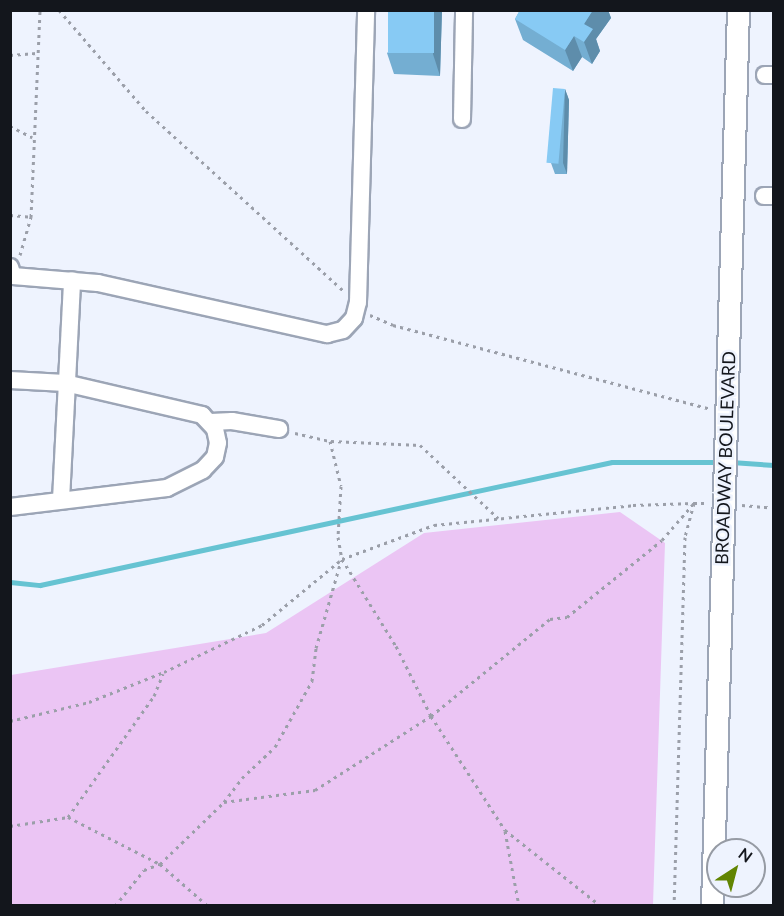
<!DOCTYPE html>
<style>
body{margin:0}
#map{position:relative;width:784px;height:916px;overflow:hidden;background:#eef3fe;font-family:Lato,sans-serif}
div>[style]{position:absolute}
.green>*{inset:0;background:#ebc5f4}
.stream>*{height:5px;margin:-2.5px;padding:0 2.5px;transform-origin:2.5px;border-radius:2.5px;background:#66c3d2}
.path>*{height:3px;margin-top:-1.5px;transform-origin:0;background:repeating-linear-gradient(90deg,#9b9fa9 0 3px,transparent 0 7.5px)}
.roads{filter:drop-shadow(2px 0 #9ca5b6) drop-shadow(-2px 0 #9ca5b6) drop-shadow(0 2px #9ca5b6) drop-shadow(0 -2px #9ca5b6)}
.minor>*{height:16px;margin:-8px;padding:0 8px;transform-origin:8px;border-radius:8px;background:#fff}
.major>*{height:21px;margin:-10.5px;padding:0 10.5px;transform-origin:10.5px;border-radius:10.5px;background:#fff}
.wall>*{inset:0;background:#74aed2}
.shaded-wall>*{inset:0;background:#5e8dab}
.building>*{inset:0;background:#87caf4;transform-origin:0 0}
span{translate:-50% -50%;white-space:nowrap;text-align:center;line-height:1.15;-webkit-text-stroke:5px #eef3fe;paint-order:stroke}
.street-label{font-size:18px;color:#13161c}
.frame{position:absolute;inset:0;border:12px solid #13161c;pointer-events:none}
.north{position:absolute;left:706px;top:838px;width:60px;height:60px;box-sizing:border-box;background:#eef3fe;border:2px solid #969ba4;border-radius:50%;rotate:36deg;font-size:16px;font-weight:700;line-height:24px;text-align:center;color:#13161c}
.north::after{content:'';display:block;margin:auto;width:21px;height:27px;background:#628502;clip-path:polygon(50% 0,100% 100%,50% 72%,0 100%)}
</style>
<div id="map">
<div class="green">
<div style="clip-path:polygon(620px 512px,665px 543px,653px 905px,11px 905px,11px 675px,266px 633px,424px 533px)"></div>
</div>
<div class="stream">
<div style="left:731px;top:462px;width:43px;rotate:4deg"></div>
<div style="left:10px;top:582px;width:30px;rotate:6deg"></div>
<div style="left:40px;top:585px;width:585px;rotate:-12.14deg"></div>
<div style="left:612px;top:462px;width:110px"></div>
</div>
<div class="path">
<div style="left:59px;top:10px;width:133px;rotate:49.3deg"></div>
<div style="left:146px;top:111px;width:266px;rotate:42.3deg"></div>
<div style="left:10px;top:55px;width:27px;rotate:-4deg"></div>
<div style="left:10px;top:126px;width:25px;rotate:27deg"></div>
<div style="left:10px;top:215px;width:21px;rotate:5deg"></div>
<div style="left:20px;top:255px;width:40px;rotate:-74deg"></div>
<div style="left:31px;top:217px;width:207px;rotate:-87.5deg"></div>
<div style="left:370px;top:315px;width:25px;rotate:23deg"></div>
<div style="left:393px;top:325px;width:328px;rotate:14.8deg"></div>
<div style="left:295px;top:433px;width:36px;rotate:13deg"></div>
<div style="left:330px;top:441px;width:46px;rotate:76.3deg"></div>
<div style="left:341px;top:486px;width:51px;rotate:93.4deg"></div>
<div style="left:338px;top:537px;width:22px;rotate:80deg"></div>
<div style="left:342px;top:559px;width:102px;rotate:58.2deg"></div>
<div style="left:396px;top:646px;width:78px;rotate:63.4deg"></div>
<div style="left:431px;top:716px;width:136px;rotate:57deg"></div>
<div style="left:505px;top:830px;width:122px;rotate:38.4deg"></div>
<div style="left:331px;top:441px;width:89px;rotate:2.6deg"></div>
<div style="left:420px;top:445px;width:107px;rotate:43.1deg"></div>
<div style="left:742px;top:505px;width:32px;rotate:5deg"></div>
<div style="left:10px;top:721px;width:81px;rotate:-13.5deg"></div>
<div style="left:89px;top:702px;width:81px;rotate:-21.8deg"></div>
<div style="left:164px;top:672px;width:109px;rotate:-25.6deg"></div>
<div style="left:262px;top:625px;width:104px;rotate:-39.5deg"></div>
<div style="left:342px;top:559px;width:98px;rotate:-20.3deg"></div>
<div style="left:434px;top:525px;width:200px;rotate:-5.7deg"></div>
<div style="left:633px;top:505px;width:61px;rotate:-1.9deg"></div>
<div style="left:694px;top:503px;width:35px;rotate:105deg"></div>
<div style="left:685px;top:537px;width:369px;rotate:91.7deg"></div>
<div style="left:224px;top:802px;width:30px;rotate:-53deg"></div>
<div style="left:242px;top:778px;width:45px;rotate:-43.2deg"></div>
<div style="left:275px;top:747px;width:76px;rotate:-60.7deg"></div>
<div style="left:312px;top:681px;width:33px;rotate:-83deg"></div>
<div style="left:316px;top:648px;width:91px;rotate:-74deg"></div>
<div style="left:68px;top:817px;width:148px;rotate:-54.6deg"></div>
<div style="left:154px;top:696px;width:24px;rotate:-68deg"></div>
<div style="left:10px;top:826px;width:59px;rotate:-8.8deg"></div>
<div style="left:68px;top:817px;width:103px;rotate:27.1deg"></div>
<div style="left:160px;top:864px;width:64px;rotate:41.2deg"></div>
<div style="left:505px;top:831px;width:76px;rotate:79.4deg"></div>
<div style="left:115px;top:906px;width:46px;rotate:-51.1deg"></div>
<div style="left:144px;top:870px;width:17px;rotate:-21deg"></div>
<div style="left:160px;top:864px;width:89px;rotate:-44.1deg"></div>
<div style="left:224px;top:802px;width:92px;rotate:-7.5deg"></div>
<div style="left:315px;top:790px;width:138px;rotate:-32.5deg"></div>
<div style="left:431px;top:716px;width:154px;rotate:-39.2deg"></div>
<div style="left:550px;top:619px;width:17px;rotate:-7deg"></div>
<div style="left:567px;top:617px;width:122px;rotate:-39deg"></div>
<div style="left:662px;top:540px;width:49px;rotate:-49.1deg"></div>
<div style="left:694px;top:503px;width:12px"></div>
</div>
<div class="roads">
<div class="minor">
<div style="left:765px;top:75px;width:9px"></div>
<div style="left:462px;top:119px;width:109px;rotate:-88.9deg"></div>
<div style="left:764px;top:196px;width:10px"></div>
<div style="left:10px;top:267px;width:9px;rotate:72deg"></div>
<div style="left:13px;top:276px;width:85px;rotate:4.7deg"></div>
<div style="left:98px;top:283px;width:235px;rotate:12.6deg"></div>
<div style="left:327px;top:334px;width:16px;rotate:-14deg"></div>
<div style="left:343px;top:330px;width:16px;rotate:-47deg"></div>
<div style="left:354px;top:318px;width:16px;rotate:-76deg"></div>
<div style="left:358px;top:302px;width:292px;rotate:-88.4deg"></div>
<div style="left:10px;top:380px;width:55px;rotate:3.1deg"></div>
<div style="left:65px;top:383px;width:141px;rotate:13.1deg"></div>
<div style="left:202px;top:415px;width:19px;rotate:47deg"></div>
<div style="left:215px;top:429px;width:14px;rotate:78deg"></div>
<div style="left:218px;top:443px;width:14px;rotate:102deg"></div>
<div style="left:215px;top:457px;width:18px;rotate:133deg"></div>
<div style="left:203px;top:470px;width:40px;rotate:153.4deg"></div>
<div style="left:167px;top:488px;width:158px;rotate:173.1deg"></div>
<div style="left:211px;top:422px;width:21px;rotate:-3deg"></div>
<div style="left:232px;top:421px;width:48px;rotate:9.7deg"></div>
<div style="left:61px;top:500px;width:220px;rotate:-87.1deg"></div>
</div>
<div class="major">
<div style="left:712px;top:906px;width:896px;rotate:-88.34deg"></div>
</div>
</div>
<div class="wall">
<div style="clip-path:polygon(442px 10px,440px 76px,394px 74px,387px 53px)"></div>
<div style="clip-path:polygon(520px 10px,608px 10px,611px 18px,596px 39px,600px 51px,592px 64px,582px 57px,573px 71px,523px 40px,515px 19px)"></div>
<div style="clip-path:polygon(565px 89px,569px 100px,567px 174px,555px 174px,551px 163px)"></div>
</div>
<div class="shaded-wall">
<div style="clip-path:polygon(434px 10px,442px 10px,440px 76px,433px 54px)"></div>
<div style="clip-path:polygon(593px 10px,608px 10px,611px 18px,596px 39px,600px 51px,592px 64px,584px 42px,584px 24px)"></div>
<div style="clip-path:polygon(574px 36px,582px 57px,573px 71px,565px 50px)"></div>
<div style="clip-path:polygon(565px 89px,569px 100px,567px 174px,563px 163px)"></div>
</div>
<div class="building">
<div style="left:388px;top:10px;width:46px;height:43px"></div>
<div style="clip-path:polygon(520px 10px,593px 10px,584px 24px,593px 29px,584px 42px,574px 36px,565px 50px,515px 19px)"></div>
<div style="left:553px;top:88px;width:12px;height:75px;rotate:5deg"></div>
</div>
<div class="street-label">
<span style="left:725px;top:458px;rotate:-88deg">BROADWAY BOULEVARD</span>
</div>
<div class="frame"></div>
<div class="north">N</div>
</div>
